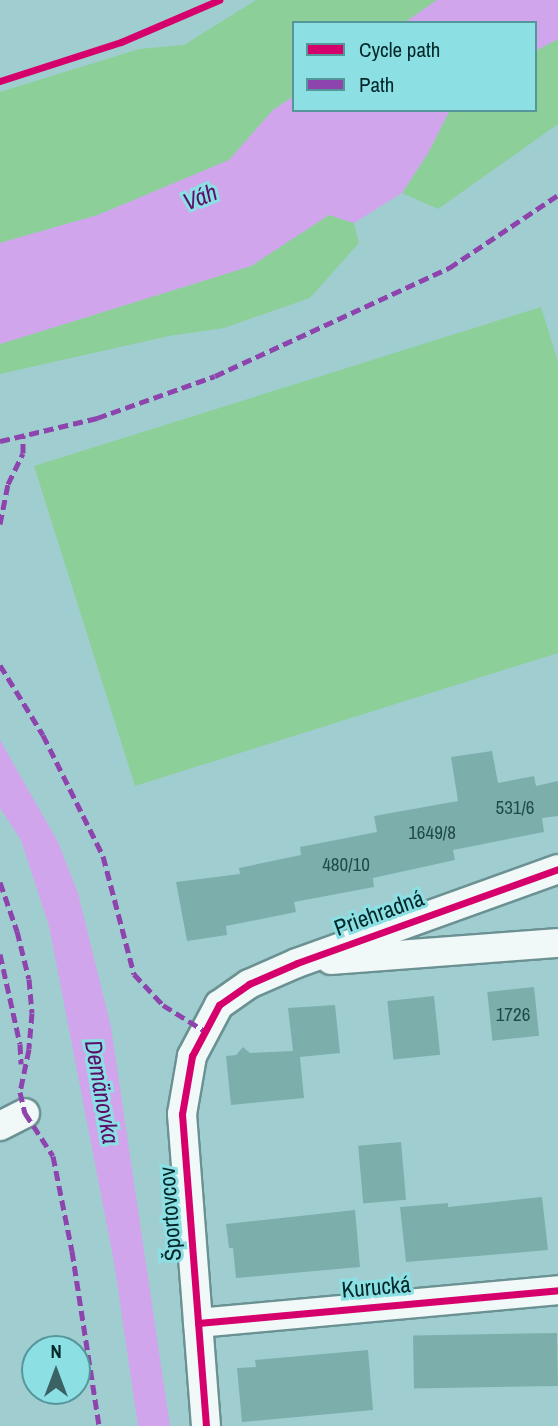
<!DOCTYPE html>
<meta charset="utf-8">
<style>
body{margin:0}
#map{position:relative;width:558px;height:1426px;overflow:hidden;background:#a0ced0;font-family:"Archivo Narrow",sans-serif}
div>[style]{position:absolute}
.green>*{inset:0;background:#8ccf98}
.water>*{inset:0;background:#d0a5eb}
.building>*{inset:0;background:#7cafac;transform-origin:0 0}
.roads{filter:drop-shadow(2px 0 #6b9193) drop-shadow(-2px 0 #6b9193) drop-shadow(0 2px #6b9193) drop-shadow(0 -2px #6b9193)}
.street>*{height:28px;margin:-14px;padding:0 14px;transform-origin:14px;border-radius:14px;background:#f1f8f8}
.quiet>*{height:5px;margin-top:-2.5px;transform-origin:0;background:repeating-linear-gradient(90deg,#8e44ad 0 10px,transparent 0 15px)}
.cycleway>*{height:7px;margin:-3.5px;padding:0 3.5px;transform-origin:3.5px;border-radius:3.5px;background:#d6006c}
span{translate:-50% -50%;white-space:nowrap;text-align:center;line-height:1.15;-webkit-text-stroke:6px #8ce0e4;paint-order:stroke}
.number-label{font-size:19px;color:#214a4a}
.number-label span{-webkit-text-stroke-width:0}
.street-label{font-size:23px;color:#03282a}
.water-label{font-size:24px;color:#5b0d69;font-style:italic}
.legend{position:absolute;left:292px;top:21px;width:245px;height:91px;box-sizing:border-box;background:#8ce0e4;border:2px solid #55969a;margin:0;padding:9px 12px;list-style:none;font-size:21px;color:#03282a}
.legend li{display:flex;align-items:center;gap:14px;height:35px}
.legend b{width:35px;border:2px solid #55969a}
.north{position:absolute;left:21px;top:1335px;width:70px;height:70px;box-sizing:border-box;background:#8ce0e4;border:2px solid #55969a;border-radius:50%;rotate:0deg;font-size:19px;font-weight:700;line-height:28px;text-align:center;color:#03282a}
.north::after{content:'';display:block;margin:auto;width:24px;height:32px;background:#3a6264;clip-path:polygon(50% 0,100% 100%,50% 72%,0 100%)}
</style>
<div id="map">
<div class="green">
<div style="clip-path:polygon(256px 0,437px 0,404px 23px,294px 23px,294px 96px,272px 111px,230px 160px,98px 215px,0 243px,0 92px,139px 49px,184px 45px)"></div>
<div style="clip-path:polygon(558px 39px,558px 124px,438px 209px,402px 193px,428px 153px,450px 110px,535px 110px,535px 51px)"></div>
<div style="clip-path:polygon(329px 215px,354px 223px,359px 243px,310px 298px,224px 328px,169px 336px,0 374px,0 344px,251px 266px)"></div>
<div style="clip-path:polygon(541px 307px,558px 362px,558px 653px,135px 786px,34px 466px)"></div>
</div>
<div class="water">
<div style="clip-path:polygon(437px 0,558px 0,558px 39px,535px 51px,535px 23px,404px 23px)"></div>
<div style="clip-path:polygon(294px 96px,294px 110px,450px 110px,428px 153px,402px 193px,354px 223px,329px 215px,251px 266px,0 344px,0 243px,98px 215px,229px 160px,273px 110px)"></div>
<div style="clip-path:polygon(0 740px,58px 842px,78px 893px,111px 1027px,170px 1426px,138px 1426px,114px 1262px,49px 926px,21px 840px,0 808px)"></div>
</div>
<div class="building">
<div style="clip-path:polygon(492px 751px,498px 783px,534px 776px,536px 786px,558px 781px,558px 816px,542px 818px,544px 832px,453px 850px,455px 860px,373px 878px,374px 887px,294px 902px,296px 912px,226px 926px,227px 935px,187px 941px,176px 882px,240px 874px,239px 868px,301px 855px,300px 847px,377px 832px,374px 816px,458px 801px,451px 757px)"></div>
<div style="left:534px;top:987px;width:49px;height:47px;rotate:84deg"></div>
<div style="left:434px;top:996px;width:59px;height:47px;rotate:84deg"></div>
<div style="clip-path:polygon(335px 1005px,340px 1053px,300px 1057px,304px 1098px,231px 1105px,226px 1056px,236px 1055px,243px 1047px,250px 1053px,293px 1051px,288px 1008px)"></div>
<div style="left:401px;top:1142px;width:58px;height:43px;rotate:85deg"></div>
<div style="clip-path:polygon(542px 1197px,548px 1250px,406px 1262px,400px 1207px,448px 1203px,448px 1207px)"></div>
<div style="clip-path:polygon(355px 1210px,360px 1267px,236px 1278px,233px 1248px,229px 1248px,226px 1224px)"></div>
<div style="left:557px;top:1333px;width:53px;height:144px;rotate:89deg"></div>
<div style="clip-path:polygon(368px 1350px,373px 1410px,242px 1422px,237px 1368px,256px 1367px,255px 1360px)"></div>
</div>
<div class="roads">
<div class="street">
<div style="left:331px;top:960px;width:228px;rotate:-4.3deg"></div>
<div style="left:0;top:1126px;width:28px;rotate:-27deg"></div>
<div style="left:198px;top:1323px;width:362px;rotate:-5.2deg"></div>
<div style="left:206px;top:1426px;width:313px;rotate:-94.4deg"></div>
<div style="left:182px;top:1114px;width:59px;rotate:-80.2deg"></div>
<div style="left:192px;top:1056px;width:58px;rotate:-62.1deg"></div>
<div style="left:219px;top:1005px;width:37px;rotate:-35deg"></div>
<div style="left:249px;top:984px;width:52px;rotate:-23.6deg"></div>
<div style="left:297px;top:963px;width:277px;rotate:-19.8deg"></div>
</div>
</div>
<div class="quiet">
<div style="left:0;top:441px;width:100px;rotate:-13.3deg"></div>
<div style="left:97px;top:418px;width:125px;rotate:-19.6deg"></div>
<div style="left:215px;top:376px;width:258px;rotate:-24.8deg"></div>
<div style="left:449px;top:268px;width:131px;rotate:-33.8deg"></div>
<div style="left:0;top:524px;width:41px;rotate:-78.7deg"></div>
<div style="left:8px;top:484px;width:34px;rotate:-64deg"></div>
<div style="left:23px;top:453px;width:18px;rotate:-90deg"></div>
<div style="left:0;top:665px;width:82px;rotate:58.4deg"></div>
<div style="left:43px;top:735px;width:135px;rotate:63.6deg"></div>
<div style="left:103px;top:856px;width:122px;rotate:75.3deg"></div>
<div style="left:134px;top:974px;width:42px;rotate:46.9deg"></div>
<div style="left:163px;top:1005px;width:47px;rotate:32deg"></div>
<div style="left:0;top:882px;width:52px;rotate:70.9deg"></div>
<div style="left:17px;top:931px;width:49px;rotate:76deg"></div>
<div style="left:29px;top:979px;width:34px;rotate:85deg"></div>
<div style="left:32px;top:1013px;width:36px;rotate:95deg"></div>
<div style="left:29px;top:1049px;width:44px;rotate:101.8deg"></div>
<div style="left:20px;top:1092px;width:22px;rotate:77deg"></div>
<div style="left:25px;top:1113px;width:51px;rotate:56.9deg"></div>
<div style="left:53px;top:1156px;width:97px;rotate:78.7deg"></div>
<div style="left:72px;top:1251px;width:177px;rotate:81.2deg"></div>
<div style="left:0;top:954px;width:92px;rotate:77.5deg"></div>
<div style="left:20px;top:1044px;width:20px;rotate:87deg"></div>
</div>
<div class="cycleway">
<div style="left:0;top:81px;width:127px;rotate:-17.9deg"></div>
<div style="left:121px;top:42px;width:107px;rotate:-23.2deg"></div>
<div style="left:198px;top:1323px;width:362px;rotate:-5.2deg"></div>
<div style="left:206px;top:1426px;width:313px;rotate:-94.4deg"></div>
<div style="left:182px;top:1114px;width:59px;rotate:-80.2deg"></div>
<div style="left:192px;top:1056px;width:58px;rotate:-62.1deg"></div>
<div style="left:219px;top:1005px;width:37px;rotate:-35deg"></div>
<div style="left:249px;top:984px;width:52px;rotate:-23.6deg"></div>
<div style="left:297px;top:963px;width:277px;rotate:-19.8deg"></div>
</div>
<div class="number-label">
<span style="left:515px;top:808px">531/6</span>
<span style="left:432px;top:833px">1649/8</span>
<span style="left:346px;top:865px">480/10</span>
<span style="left:513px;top:1015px">1726</span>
</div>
<div class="street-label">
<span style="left:379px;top:913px;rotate:-20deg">Priehradná</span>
<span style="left:170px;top:1214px;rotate:-94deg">Športovcov</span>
<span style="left:376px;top:1287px;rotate:-5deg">Kurucká</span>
</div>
<div class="water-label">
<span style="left:200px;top:197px;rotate:-21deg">Váh</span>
<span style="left:102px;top:1092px;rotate:80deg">Demänovka</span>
</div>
<ul class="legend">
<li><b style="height:9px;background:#d6006c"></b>Cycle path</li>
<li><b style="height:9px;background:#8e44ad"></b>Path</li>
</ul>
<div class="north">N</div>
</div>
